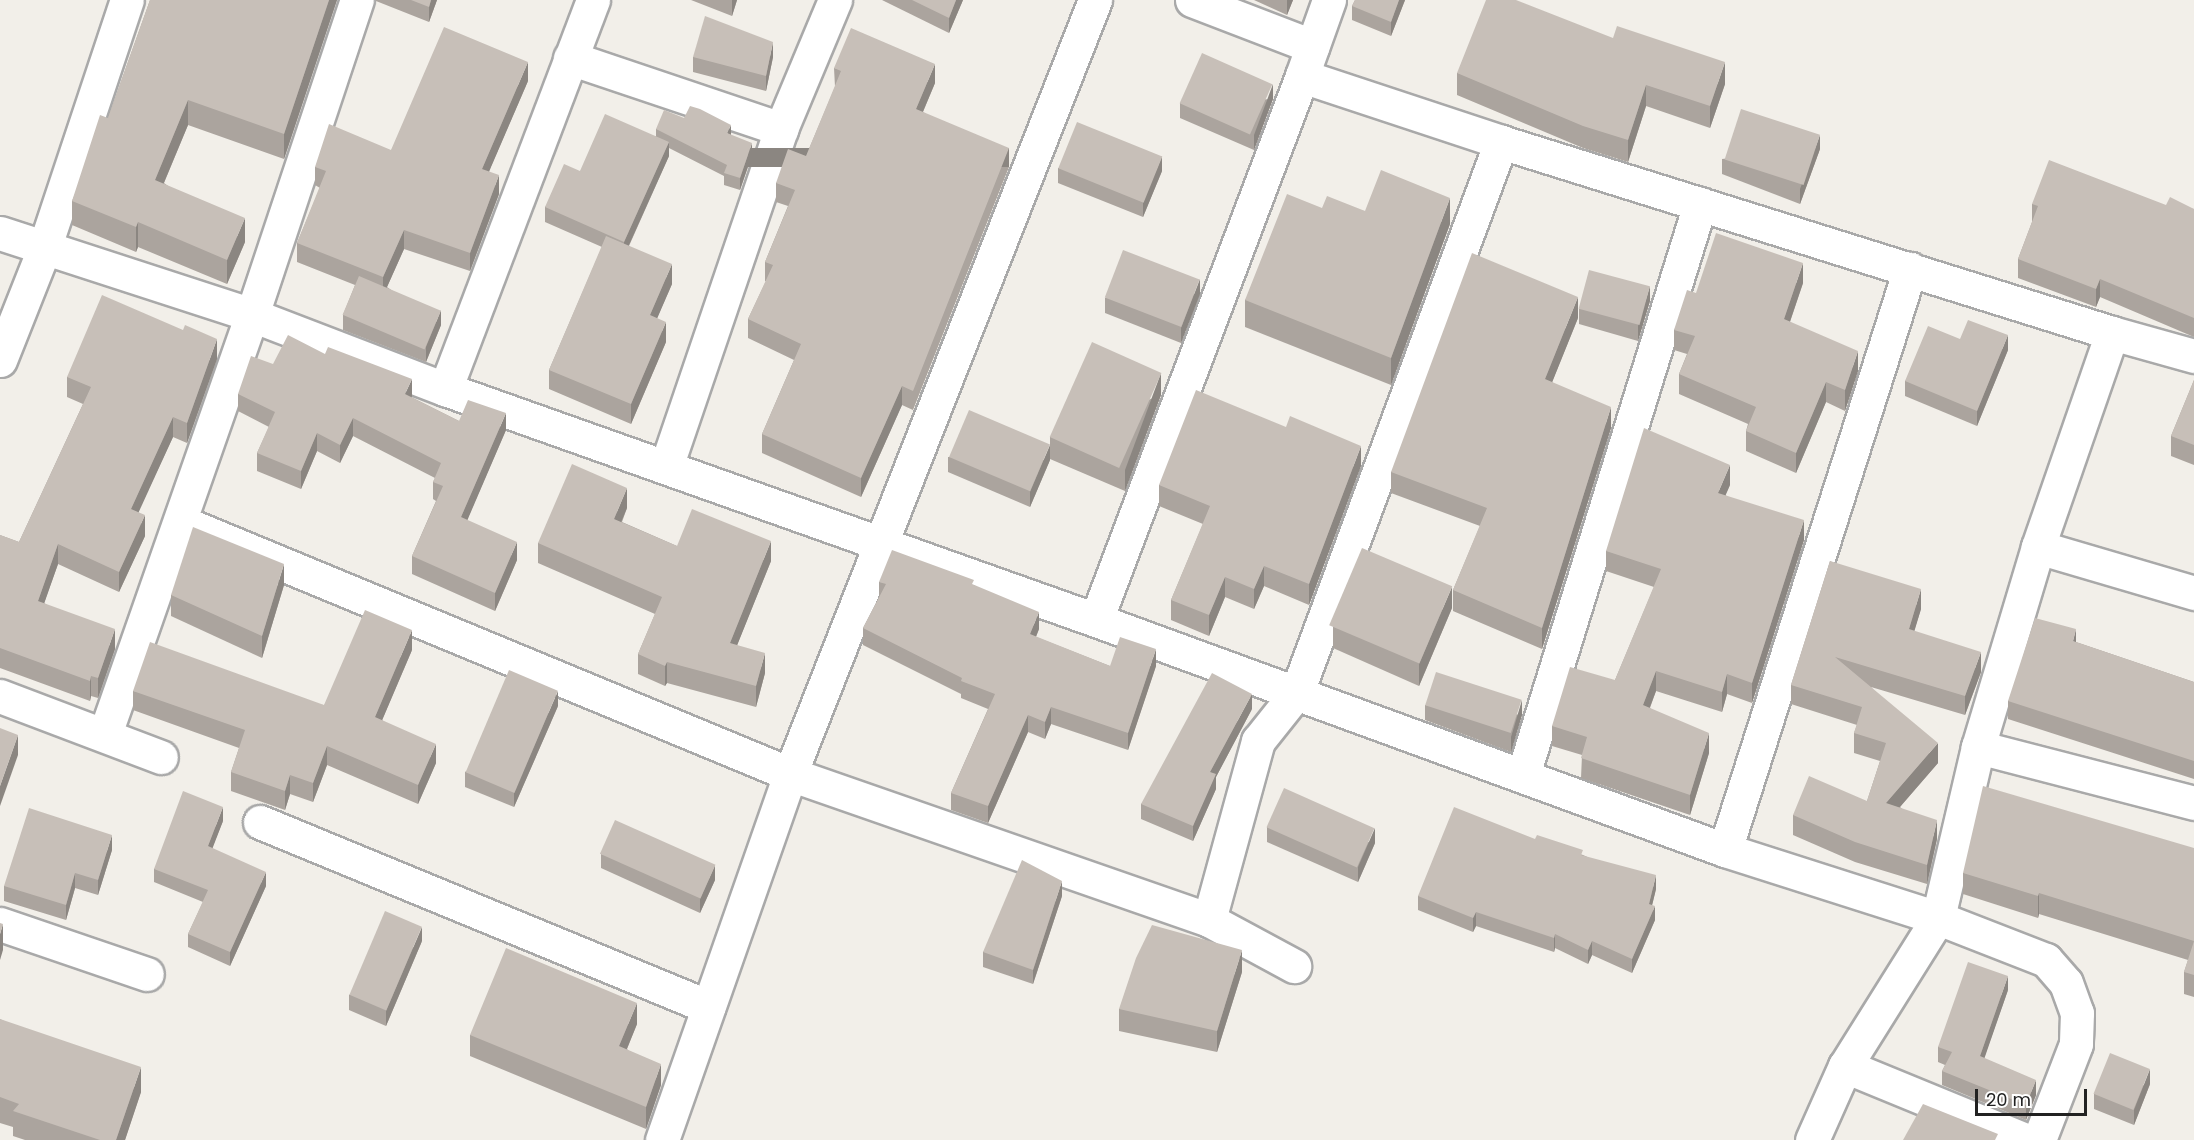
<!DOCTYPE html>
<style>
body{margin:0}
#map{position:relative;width:2194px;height:1140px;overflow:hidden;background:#f2efe9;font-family:Poppins,sans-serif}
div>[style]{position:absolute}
.roads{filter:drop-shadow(2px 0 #a9a9a9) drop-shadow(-2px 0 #a9a9a9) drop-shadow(0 2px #a9a9a9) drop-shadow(0 -2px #a9a9a9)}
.minor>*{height:33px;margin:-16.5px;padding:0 16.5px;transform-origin:16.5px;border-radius:16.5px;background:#fff}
.wall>*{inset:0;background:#aba49e}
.shaded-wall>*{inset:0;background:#8b8681;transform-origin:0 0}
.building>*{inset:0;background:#c7bfb8;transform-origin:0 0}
span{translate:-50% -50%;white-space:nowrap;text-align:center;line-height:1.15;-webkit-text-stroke:4.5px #fff;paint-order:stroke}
.scale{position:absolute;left:1975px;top:1089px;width:112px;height:27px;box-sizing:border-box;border:3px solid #222;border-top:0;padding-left:8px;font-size:18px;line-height:21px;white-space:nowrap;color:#222;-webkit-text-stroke:4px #fff;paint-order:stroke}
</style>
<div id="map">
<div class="roads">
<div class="minor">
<div style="left:593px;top:0;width:416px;rotate:110.8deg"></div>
<div style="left:445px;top:389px;width:691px;rotate:19.54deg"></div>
<div style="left:1096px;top:620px;width:670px;rotate:20.09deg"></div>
<div style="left:1725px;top:850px;width:224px;rotate:17.7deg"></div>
<div style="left:1938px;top:918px;width:116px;rotate:21.3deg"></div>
<div style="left:2046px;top:960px;width:30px;rotate:49deg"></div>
<div style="left:2066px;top:983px;width:32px;rotate:70deg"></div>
<div style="left:2077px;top:1013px;width:31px;rotate:92deg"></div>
<div style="left:2076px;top:1044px;width:103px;rotate:111.1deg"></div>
<div style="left:1192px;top:0;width:129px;rotate:21deg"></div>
<div style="left:1329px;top:0;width:81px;rotate:109.6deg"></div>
<div style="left:1302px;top:76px;width:210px;rotate:18.3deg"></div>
<div style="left:1501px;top:142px;width:640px;rotate:17.36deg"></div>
<div style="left:2112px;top:333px;width:226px;rotate:109.1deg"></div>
<div style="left:2038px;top:547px;width:209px;rotate:106.7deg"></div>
<div style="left:1978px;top:747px;width:176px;rotate:103.2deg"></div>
<div style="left:1938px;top:918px;width:175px;rotate:122.1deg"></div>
<div style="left:1845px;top:1066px;width:81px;rotate:114deg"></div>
<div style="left:570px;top:58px;width:223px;rotate:18.6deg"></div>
<div style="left:0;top:233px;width:265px;rotate:18deg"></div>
<div style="left:252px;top:315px;width:207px;rotate:21deg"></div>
<div style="left:2112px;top:333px;width:85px;rotate:15.7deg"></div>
<div style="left:0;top:360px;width:119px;rotate:-68.4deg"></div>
<div style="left:44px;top:249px;width:262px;rotate:-71.6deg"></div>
<div style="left:666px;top:467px;width:357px;rotate:-71.2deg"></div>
<div style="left:781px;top:129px;width:140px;rotate:-67.3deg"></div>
<div style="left:181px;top:522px;width:659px;rotate:22.48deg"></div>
<div style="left:790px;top:774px;width:444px;rotate:19.2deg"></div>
<div style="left:1209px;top:920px;width:97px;rotate:28.4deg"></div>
<div style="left:2038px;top:547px;width:163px;rotate:16.4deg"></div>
<div style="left:1096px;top:620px;width:582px;rotate:-69.26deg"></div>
<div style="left:0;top:696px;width:172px;rotate:20.8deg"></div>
<div style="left:105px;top:734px;width:444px;rotate:-70.7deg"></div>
<div style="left:252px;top:315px;width:332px;rotate:-71.6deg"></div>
<div style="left:1978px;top:747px;width:223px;rotate:14.5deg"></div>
<div style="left:1523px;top:775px;width:598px;rotate:-72.78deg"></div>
<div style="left:260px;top:822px;width:485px;rotate:22.4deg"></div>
<div style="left:1725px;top:850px;width:610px;rotate:-72.34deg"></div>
<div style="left:1209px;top:920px;width:186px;rotate:-74.7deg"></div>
<div style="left:1258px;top:741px;width:63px;rotate:-51.5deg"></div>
<div style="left:1297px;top:692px;width:587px;rotate:-69.65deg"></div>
<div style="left:0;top:924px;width:155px;rotate:18.8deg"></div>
<div style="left:1845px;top:1066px;width:195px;rotate:22.3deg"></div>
<div style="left:662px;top:1140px;width:388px;rotate:-70.7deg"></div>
<div style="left:790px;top:774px;width:832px;rotate:-68.49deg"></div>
</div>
</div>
<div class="wall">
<div style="clip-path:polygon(150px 0,337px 0,284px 159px,188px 125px,164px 183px,245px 242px,227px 284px,138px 247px,136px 252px,72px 225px,72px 201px,108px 118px)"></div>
<div style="clip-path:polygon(376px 0,437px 0,429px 22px,376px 1px)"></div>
<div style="clip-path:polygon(691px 0,737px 0,732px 16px)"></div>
<div style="clip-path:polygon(882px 0,963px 0,949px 33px)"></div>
<div style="clip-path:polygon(1254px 0,1293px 0,1287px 15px)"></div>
<div style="clip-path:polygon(1355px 0,1405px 0,1391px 36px,1352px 20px,1352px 6px)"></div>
<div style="clip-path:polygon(693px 57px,773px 57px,766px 91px,693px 72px)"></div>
<div style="clip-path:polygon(834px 68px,935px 83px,923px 112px,1009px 167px,913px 410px,902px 405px,861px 497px,762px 453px,762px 434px,794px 360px,748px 338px,748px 319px,766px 281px,765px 281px,765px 262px,788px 206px,776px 202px,776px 183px,806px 156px,835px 87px)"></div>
<div style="clip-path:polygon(1457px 73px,1725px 84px,1710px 128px,1646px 106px,1628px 162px,1583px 148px,1457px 95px)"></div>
<div style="clip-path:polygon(528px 81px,489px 171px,499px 194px,470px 271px,404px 249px,387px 287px,441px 325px,426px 362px,343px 330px,343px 315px,355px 285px,297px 262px,297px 243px,320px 188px,315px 185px,315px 167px,391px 150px)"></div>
<div style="clip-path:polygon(1273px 99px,1254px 150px,1180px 118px,1180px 103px)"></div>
<div style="clip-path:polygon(656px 129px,731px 135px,752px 155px,740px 190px,724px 185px,724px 176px,669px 148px,669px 156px,629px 246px,672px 284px,657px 318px,666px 342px,631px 424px,549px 389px,549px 370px,602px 247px,545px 222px,545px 207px,580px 171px,656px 136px)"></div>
<div style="clip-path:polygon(1820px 149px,1800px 204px,1722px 174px,1722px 159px)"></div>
<div style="clip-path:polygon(1058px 168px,1162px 171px,1143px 217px,1058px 183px)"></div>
<div style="clip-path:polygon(2032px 204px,2166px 205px,2194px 209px,2194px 337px,2100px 297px,2096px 307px,2018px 278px,2018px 259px,2032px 222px)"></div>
<div style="clip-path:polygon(1322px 208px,1365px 211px,1450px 224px,1391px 385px,1245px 327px,1245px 300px)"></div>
<div style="clip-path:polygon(1803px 283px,1790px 322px,1858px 371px,1845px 411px,1826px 402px,1796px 473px,1746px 451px,1746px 431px,1748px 424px,1679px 394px,1679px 374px,1687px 354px,1674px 350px,1674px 330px,1696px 293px)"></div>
<div style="clip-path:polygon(1200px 294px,1181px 343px,1105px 313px,1105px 298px)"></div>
<div style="clip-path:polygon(1650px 301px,1638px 341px,1579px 324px,1579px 309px)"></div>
<div style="clip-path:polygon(1578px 318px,1552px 382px,1611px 428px,1542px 649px,1453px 611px,1453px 590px,1480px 526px,1391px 493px,1391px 472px)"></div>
<div style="clip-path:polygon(1960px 339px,2008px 350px,1977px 426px,1905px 396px,1905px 381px)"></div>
<div style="clip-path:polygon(217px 359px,187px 443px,173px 437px,138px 512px,145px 536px,119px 592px,58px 564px,44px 603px,115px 649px,98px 698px,91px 696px,90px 701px,0 668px,0 535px,19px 542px,83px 404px,67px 397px,67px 377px)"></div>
<div style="clip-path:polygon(2194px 380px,2194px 465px,2171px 456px,2171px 436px)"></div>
<div style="clip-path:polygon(238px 394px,412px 396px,411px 397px,459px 421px,506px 430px,467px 520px,517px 560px,495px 611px,412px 574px,412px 556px,436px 501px,433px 499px,433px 482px,435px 478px,353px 436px,340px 463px,317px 451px,301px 489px,257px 471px,257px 453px,269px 427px,238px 411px)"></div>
<div style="clip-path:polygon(1161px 395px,1125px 491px,1050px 459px,1050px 437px)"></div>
<div style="clip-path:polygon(948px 457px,1050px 460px,1030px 507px,948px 472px)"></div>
<div style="clip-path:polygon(1361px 466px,1309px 605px,1264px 586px,1254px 609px,1225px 597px,1209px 636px,1171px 620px,1171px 600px,1203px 524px,1159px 506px,1159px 485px)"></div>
<div style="clip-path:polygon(1730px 485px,1725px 495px,1804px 540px,1752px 703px,1727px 694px,1722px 712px,1656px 691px,1650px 708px,1709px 753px,1690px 815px,1581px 778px,1582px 755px,1552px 746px,1552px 726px,1615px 680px,1654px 587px,1606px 571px,1606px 551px)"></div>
<div style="clip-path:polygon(627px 508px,622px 522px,677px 546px,771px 561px,737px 645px,765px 673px,756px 707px,667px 683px,665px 686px,638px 674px,638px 654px,655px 614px,538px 563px,538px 543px)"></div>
<div style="clip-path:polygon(1830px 561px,1921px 609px,1914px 631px,1981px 672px,1965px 715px,1871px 687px,1938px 763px,1900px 807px,1937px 839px,1927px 884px,1855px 862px,1793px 835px,1793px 815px,1867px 801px,1880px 761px,1854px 753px,1854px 733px,1857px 725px,1791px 704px,1791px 685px)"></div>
<div style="clip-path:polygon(879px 582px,974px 585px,1039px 629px,1036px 637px,1110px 666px,1156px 666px,1128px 750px,1051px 724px,1045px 739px,1028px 732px,988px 823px,951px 810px,951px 793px,988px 709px,961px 698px,961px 694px,863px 645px,863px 628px,879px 597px)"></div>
<div style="clip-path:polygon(284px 585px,262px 658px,171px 616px,171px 595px)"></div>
<div style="clip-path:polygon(1452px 608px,1419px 686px,1333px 648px,1333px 627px)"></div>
<div style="clip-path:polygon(2076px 642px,2194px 682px,2194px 681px,2194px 779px,2008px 719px,2008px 701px)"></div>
<div style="clip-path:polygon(412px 650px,382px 720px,436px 763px,418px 804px,327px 765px,313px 802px,290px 794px,285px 810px,231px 791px,231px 772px,239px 748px,133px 710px,133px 691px,324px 705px)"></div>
<div style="clip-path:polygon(1425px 705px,1522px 715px,1511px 752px,1425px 720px)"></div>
<div style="clip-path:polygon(558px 706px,514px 807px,465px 787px,465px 772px)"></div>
<div style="clip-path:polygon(1252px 709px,1216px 777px,1216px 789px,1193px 841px,1141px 819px,1141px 804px)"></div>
<div style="clip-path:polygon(223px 821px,212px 848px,266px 886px,230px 966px,188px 947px,188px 934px,203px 902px,154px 882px,154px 869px)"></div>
<div style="clip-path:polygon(1267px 827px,1375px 843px,1358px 882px,1267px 842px)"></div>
<div style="clip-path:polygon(1535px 839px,1583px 855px,1656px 889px,1652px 905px,1655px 920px,1632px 973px,1592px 955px,1588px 964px,1555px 948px,1554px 952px,1476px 926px,1473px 932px,1418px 910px,1418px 896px)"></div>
<div style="clip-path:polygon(2194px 848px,2194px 997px,2184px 994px,2184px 972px,2188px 960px,2039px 914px,2038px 918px,1963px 894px,1963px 873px)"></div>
<div style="clip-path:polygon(112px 850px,98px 895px,75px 888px,66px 920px,4px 901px,4px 886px)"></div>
<div style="clip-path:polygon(601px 854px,715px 880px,700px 913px,601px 868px)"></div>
<div style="clip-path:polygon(1062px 896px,1033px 984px,983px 967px,983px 952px)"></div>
<div style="clip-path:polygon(422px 941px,386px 1026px,349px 1010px,349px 995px)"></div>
<div style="clip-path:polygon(1242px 972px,1217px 1052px,1119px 1031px,1119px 1009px)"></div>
<div style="clip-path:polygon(2008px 990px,1984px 1058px,2036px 1095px,2026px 1120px,1942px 1085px,1942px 1071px,1945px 1065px,1938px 1062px,1938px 1047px)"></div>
<div style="clip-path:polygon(0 1019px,141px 1092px,125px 1140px,25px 1140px,13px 1136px,13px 1127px,0 1123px)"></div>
<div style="clip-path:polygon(637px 1024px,627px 1049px,661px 1085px,646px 1129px,470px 1056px,470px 1035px)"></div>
<div style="clip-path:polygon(2150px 1084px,2134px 1125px,2094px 1109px,2094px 1094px)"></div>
</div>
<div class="shaded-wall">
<div style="clip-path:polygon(329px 0,337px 0,284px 159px,284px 134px)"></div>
<div style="clip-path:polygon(431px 0,437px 0,429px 22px,429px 7px)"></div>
<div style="clip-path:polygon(732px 0,737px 0,732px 16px)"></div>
<div style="clip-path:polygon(956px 0,963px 0,949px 33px,949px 18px)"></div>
<div style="clip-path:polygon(1287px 0,1293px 0,1287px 15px)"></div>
<div style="clip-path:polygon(1399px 0,1405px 0,1391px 36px,1391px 22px)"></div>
<div style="clip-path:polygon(773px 42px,773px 57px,766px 91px,766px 76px)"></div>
<div style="clip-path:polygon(528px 62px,528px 81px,482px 188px,482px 169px)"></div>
<div style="clip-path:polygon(1725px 62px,1725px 84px,1710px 128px,1710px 106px)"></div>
<div style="clip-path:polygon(935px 64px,935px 83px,916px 128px,916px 109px)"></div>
<div style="clip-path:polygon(1273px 84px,1273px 99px,1254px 150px,1254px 135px)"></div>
<div style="clip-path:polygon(1646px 85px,1646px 106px,1628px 162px,1628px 140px)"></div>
<div style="clip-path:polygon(188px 100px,188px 125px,155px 204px,155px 180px)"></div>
<div style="clip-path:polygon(731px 125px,731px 137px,727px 133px)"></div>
<div style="clip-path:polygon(1820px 135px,1820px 149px,1800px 204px,1800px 189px)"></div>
<div style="clip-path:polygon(669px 142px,669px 156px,624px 256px,624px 242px)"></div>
<div style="clip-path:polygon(752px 143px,752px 155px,740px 190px,740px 178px)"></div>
<div style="left:1009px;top:148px;width:19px;height:261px;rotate:90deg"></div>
<div style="clip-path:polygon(1162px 156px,1162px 171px,1143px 217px,1143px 202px)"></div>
<div style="clip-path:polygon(499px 175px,499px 194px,470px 271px,470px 253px)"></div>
<div style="clip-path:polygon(1450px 198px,1450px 224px,1391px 385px,1391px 358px)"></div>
<div style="clip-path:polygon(245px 218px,245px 242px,227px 284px,227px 260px)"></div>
<div style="clip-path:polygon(138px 222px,138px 247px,136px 252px,136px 227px)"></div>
<div style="clip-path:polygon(404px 230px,404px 249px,383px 296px,383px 277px)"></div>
<div style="clip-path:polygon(1803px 263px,1803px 283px,1784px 339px,1784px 319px)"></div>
<div style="clip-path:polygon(672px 264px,672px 284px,650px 335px,650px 315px)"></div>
<div style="clip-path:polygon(1200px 279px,1200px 294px,1181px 343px,1181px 328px)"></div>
<div style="clip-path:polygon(2100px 279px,2100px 297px,2096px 307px,2096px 289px)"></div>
<div style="clip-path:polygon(1650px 286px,1650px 301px,1638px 341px,1638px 326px)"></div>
<div style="clip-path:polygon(1578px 297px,1578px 318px,1545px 400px,1545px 379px)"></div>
<div style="clip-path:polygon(441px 310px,441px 325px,426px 362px,426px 347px)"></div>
<div style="clip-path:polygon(666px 322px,666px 342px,631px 424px,631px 404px)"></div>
<div style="clip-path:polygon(2008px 335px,2008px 350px,1977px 426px,1977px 411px)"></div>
<div style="clip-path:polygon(217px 339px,217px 359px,187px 443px,187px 423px)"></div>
<div style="clip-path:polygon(1858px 351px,1858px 371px,1845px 411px,1845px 390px)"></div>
<div style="clip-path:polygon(1161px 373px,1161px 395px,1125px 491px,1125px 470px)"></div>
<div style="clip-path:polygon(412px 379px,412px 396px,405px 412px,405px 394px)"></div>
<div style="clip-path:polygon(1826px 382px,1826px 402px,1796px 473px,1796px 453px)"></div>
<div style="clip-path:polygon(902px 386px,902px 405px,861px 497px,861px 478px)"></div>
<div style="clip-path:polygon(1611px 407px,1611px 428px,1542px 649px,1542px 628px)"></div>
<div style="clip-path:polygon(506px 413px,506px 430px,461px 535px,461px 517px)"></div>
<div style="clip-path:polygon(173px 417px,173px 437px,131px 529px,131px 509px)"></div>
<div style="clip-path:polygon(353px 418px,353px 436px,340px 463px,340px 445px)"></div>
<div style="clip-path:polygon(317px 433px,317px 451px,301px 489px,301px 471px)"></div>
<div style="clip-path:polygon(1050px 445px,1050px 460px,1030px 507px,1030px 492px)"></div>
<div style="clip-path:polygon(1361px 446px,1361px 466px,1309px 605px,1309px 584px)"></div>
<div style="clip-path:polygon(1730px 465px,1730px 485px,1718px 513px,1718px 493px)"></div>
<div style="clip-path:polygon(627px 488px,627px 508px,614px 539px,614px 519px)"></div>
<div style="clip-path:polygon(145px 515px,145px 536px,119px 592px,119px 572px)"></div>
<div style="clip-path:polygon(1804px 520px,1804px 540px,1752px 703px,1752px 683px)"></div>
<div style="clip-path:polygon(771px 541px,771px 561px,730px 663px,730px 643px)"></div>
<div style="clip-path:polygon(517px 542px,517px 560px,495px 611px,495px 593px)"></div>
<div style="clip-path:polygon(58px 544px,58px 564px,38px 621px,38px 601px)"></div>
<div style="clip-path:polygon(284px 564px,284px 585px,262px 658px,262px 636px)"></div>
<div style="clip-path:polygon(1264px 566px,1264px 586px,1254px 609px,1254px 589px)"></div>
<div style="clip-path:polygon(1225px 577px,1225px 597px,1209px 636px,1209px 615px)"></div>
<div style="clip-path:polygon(1452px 587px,1452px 608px,1419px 686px,1419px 664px)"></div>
<div style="clip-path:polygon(1921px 589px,1921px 609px,1909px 649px,1909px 629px)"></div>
<div style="clip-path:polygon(1039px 612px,1039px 629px,1030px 651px,1030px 634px)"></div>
<div style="clip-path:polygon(115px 629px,115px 649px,98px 698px,98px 678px)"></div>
<div style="clip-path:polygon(2076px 629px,2076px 648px,2073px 641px)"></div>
<div style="clip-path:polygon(412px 630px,412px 650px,375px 737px,375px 717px)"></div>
<div style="clip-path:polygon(1156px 649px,1156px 666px,1128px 750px,1128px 733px)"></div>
<div style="clip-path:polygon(1981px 652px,1981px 672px,1965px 715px,1965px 696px)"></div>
<div style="clip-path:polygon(765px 653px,765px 673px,756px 707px,756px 686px)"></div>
<div style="clip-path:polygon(667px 662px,667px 683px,665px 686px,665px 666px)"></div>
<div style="clip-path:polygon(1656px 671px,1656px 691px,1643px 725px,1643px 705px)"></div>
<div style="clip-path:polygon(1727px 674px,1727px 694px,1722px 712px,1722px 692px)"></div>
<div style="clip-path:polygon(91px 676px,91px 696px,90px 701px,90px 681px)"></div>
<div style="clip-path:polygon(558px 691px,558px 706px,514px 807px,514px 792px)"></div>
<div style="clip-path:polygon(1252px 694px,1252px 709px,1216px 777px,1216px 789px,1193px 841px,1193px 826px,1210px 772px)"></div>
<div style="clip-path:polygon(1522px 700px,1522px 715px,1511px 752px,1511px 737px)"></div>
<div style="clip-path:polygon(1051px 707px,1051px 724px,1045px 739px,1045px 722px)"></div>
<div style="clip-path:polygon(1028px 715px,1028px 732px,988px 823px,988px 806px)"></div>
<div style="clip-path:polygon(1709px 733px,1709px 753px,1690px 815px,1690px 795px)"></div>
<div style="clip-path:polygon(18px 735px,18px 755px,0 806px,0 786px)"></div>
<div style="clip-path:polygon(1938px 743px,1938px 763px,1886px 823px,1886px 803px)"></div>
<div style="clip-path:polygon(436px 744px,436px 763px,418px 804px,418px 785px)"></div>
<div style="clip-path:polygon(327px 746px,327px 765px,313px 802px,313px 783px)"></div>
<div style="clip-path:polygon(290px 775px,290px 794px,285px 810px,285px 791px)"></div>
<div style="clip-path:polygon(223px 807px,223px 821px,208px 860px,208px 846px)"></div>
<div style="clip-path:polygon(1937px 820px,1937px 839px,1927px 884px,1927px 865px)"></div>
<div style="clip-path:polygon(1375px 828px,1375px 843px,1358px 882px,1358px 867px)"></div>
<div style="clip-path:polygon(112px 835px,112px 850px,98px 895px,98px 880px)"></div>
<div style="clip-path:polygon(715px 865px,715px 880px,700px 913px,700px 899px)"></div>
<div style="clip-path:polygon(266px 872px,266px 886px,230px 966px,230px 952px)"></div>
<div style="clip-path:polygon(75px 873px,75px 888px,66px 920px,66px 905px)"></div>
<div style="clip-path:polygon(1656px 875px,1656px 889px,1649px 918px,1649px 904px)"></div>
<div style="clip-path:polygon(1062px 881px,1062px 896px,1033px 984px,1033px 970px)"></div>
<div style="clip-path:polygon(2039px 893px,2039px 914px,2038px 918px,2038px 896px)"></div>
<div style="clip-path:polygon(1655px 906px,1655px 920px,1632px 973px,1632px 959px)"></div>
<div style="clip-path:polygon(1476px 912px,1476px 926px,1473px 932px,1473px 918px)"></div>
<div style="clip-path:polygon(3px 924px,3px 950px,0 960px,0 934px)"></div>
<div style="clip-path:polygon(422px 927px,422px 941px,386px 1026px,386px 1011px)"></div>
<div style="clip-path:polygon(1555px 934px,1555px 948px,1554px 952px,1554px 938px)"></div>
<div style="clip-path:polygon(1592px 941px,1592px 955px,1588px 964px,1588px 950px)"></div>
<div style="clip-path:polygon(1242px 950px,1242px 972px,1217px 1052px,1217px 1031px)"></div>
<div style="clip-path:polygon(2008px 976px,2008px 990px,1980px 1071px,1980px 1056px)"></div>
<div style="clip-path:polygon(637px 1003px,637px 1024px,619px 1068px,619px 1046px)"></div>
<div style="clip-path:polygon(661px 1064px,661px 1085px,646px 1129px,646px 1107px)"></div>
<div style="clip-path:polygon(141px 1067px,141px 1092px,125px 1140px,116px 1140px)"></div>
<div style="clip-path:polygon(2150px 1069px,2150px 1084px,2134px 1125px,2134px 1110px)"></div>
<div style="clip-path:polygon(2036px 1080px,2036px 1095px,2026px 1120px,2026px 1105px)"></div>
</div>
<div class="building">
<div style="clip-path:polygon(150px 0,329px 0,284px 134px,188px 100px,155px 180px,245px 218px,227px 260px,138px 222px,136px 227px,72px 201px,100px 115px,108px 118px)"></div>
<div style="clip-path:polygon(411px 0,431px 0,429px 7px)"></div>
<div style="clip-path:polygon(912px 0,956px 0,949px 18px)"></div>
<div style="clip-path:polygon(1355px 0,1399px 0,1391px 22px,1352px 6px)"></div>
<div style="clip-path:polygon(1486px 0,1516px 0,1613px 38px,1617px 26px,1725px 62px,1710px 106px,1646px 85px,1628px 140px,1583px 126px,1457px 73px)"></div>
<div style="clip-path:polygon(705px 16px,773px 42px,766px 76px,693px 57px)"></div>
<div style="clip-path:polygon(444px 27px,528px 62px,482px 169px,499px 175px,470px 253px,404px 230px,383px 277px,297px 243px,326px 171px,315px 167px,329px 124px,391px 150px)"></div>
<div style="clip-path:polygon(851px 28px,935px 64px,916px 109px,1009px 148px,913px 391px,902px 386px,861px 478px,762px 434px,801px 344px,748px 319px,773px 265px,765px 262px,795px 190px,776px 183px,788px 149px,806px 156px,841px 71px,834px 68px)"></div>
<div style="left:1202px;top:53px;width:77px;height:55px;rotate:24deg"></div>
<div style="clip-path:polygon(690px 106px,700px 109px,731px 125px,727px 133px,752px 143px,740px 178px,724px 173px,727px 165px,656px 129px,664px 110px,684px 118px)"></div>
<div style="left:1741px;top:109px;width:83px;height:53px;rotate:18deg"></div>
<div style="clip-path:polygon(605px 114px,669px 142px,624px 242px,545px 207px,564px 164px,580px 171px)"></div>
<div style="left:1077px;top:122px;width:92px;height:50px;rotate:22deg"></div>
<div style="clip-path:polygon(2049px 160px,2166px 205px,2170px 197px,2194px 209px,2194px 318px,2100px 279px,2096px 289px,2018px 259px,2038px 206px,2032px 204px)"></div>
<div style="clip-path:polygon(1381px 170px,1450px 198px,1391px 358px,1245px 300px,1287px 194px,1322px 208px,1327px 196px,1365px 211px)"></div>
<div style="clip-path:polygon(1716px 233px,1803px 263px,1784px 319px,1858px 351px,1845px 390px,1826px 382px,1796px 453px,1746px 431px,1756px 407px,1679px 374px,1695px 336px,1674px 330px,1687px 290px,1696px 293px)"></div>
<div style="clip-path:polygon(606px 236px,672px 264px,650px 315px,666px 322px,631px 404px,549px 370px)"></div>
<div style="left:1123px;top:250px;width:82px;height:51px;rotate:21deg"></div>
<div style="clip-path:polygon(1472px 253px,1578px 297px,1545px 379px,1611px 407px,1542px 628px,1453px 590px,1487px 508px,1391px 472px)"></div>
<div style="left:1589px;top:270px;width:63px;height:40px;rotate:15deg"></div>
<div style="left:359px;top:276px;width:89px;height:42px;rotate:23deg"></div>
<div style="clip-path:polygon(102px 295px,183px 330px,185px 325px,217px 339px,187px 423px,173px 417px,131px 509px,145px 515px,119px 572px,58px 544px,38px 601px,115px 629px,98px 678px,91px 676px,90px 681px,0 648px,0 535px,19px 542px,91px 387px,67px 377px)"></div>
<div style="clip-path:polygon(1968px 320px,2008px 335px,1977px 411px,1905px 381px,1928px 326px,1960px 339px)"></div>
<div style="clip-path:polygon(288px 335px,325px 354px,328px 347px,412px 379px,405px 394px,459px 421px,468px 400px,506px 413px,461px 517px,517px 542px,495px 593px,412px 556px,443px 486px,433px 482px,441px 463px,353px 418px,340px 445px,317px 433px,301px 471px,257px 453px,275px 412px,238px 394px,251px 356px,273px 364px)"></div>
<div style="left:1092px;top:342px;width:76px;height:104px;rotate:24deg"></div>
<div style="clip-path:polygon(2194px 380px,2194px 445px,2171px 436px)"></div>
<div style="clip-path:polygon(1196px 390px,1286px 427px,1290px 416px,1361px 446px,1309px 584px,1264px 566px,1254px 589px,1225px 577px,1209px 615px,1171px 600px,1210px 506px,1159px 485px)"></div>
<div style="left:969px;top:410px;width:88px;height:51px;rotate:23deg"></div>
<div style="clip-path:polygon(1644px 428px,1730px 465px,1718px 493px,1804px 520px,1752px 683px,1727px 674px,1722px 692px,1656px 671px,1643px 705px,1709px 733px,1690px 795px,1581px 758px,1587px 737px,1552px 726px,1570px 667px,1615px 680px,1661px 569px,1606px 551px)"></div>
<div style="clip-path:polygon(572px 464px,627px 488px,614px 519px,677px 546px,692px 509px,771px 541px,730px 643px,765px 653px,756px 686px,667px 662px,665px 666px,638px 654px,662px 597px,538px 543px)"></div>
<div style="clip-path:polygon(193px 527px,284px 564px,262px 636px,171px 595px)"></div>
<div style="left:1362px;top:548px;width:98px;height:84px;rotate:23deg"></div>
<div style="clip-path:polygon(892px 550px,974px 580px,972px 584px,1039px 612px,1030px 634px,1110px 666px,1120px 637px,1156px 649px,1128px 733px,1051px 707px,1045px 722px,1028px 715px,988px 806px,951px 793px,995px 694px,961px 681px,962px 678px,863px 628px,886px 584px,879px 582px)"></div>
<div style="clip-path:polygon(1830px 561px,1921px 589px,1909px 629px,1981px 652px,1965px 696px,1835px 657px,1938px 743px,1886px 803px,1937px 820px,1927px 865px,1855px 842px,1793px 815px,1809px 776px,1867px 801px,1886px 743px,1854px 733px,1862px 707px,1791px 685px)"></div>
<div style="clip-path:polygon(365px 610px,412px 630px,375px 717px,436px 744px,418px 785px,327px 746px,313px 783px,290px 775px,285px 791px,231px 772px,245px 730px,133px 691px,150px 642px,324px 705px)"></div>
<div style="clip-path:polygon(2035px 618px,2076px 629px,2073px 641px,2194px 682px,2194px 681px,2194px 761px,2008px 701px)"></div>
<div style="left:509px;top:670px;width:53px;height:111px;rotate:23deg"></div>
<div style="left:1436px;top:672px;width:90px;height:35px;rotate:18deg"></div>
<div style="clip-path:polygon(1212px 673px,1252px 694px,1210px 772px,1216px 774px,1193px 826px,1141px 804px)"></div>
<div style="clip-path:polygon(0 728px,18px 735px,0 786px)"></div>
<div style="clip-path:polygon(1983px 786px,2194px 848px,2194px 975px,2184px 972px,2194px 941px,2039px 893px,2038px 896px,1963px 873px)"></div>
<div style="left:1284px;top:788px;width:99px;height:43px;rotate:24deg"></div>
<div style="clip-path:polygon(183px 791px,223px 807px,208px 846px,266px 872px,230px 952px,188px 934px,208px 890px,154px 869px)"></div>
<div style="clip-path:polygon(1454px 807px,1535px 839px,1537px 835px,1583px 850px,1581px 855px,1656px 875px,1649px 904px,1655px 906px,1632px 959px,1592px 941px,1588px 950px,1555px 934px,1554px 938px,1476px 912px,1473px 918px,1418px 896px)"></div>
<div style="clip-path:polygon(29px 808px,112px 835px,98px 880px,75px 873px,66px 905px,4px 886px)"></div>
<div style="left:615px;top:820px;width:110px;height:37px;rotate:24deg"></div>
<div style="clip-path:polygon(1022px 860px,1062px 881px,1033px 970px,983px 952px)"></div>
<div style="left:385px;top:911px;width:40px;height:91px;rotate:23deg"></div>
<div style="clip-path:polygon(0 923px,3px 924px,0 934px)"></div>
<div style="clip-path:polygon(1152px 925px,1242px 950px,1217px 1031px,1119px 1009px,1136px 958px)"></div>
<div style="clip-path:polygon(506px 948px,637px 1003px,619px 1046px,661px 1064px,646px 1107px,470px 1035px)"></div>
<div style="clip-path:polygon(1968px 962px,2008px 976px,1980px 1056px,2036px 1080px,2026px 1105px,1942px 1071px,1952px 1052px,1938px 1047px)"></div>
<div style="clip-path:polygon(0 1019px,141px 1067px,116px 1140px,100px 1140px,13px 1111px,19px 1104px,0 1097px)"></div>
<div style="left:2110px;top:1053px;width:43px;height:44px;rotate:22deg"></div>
<div style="clip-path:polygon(1923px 1104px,1998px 1134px,1995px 1140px,1903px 1140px)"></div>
</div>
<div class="scale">20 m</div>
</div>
